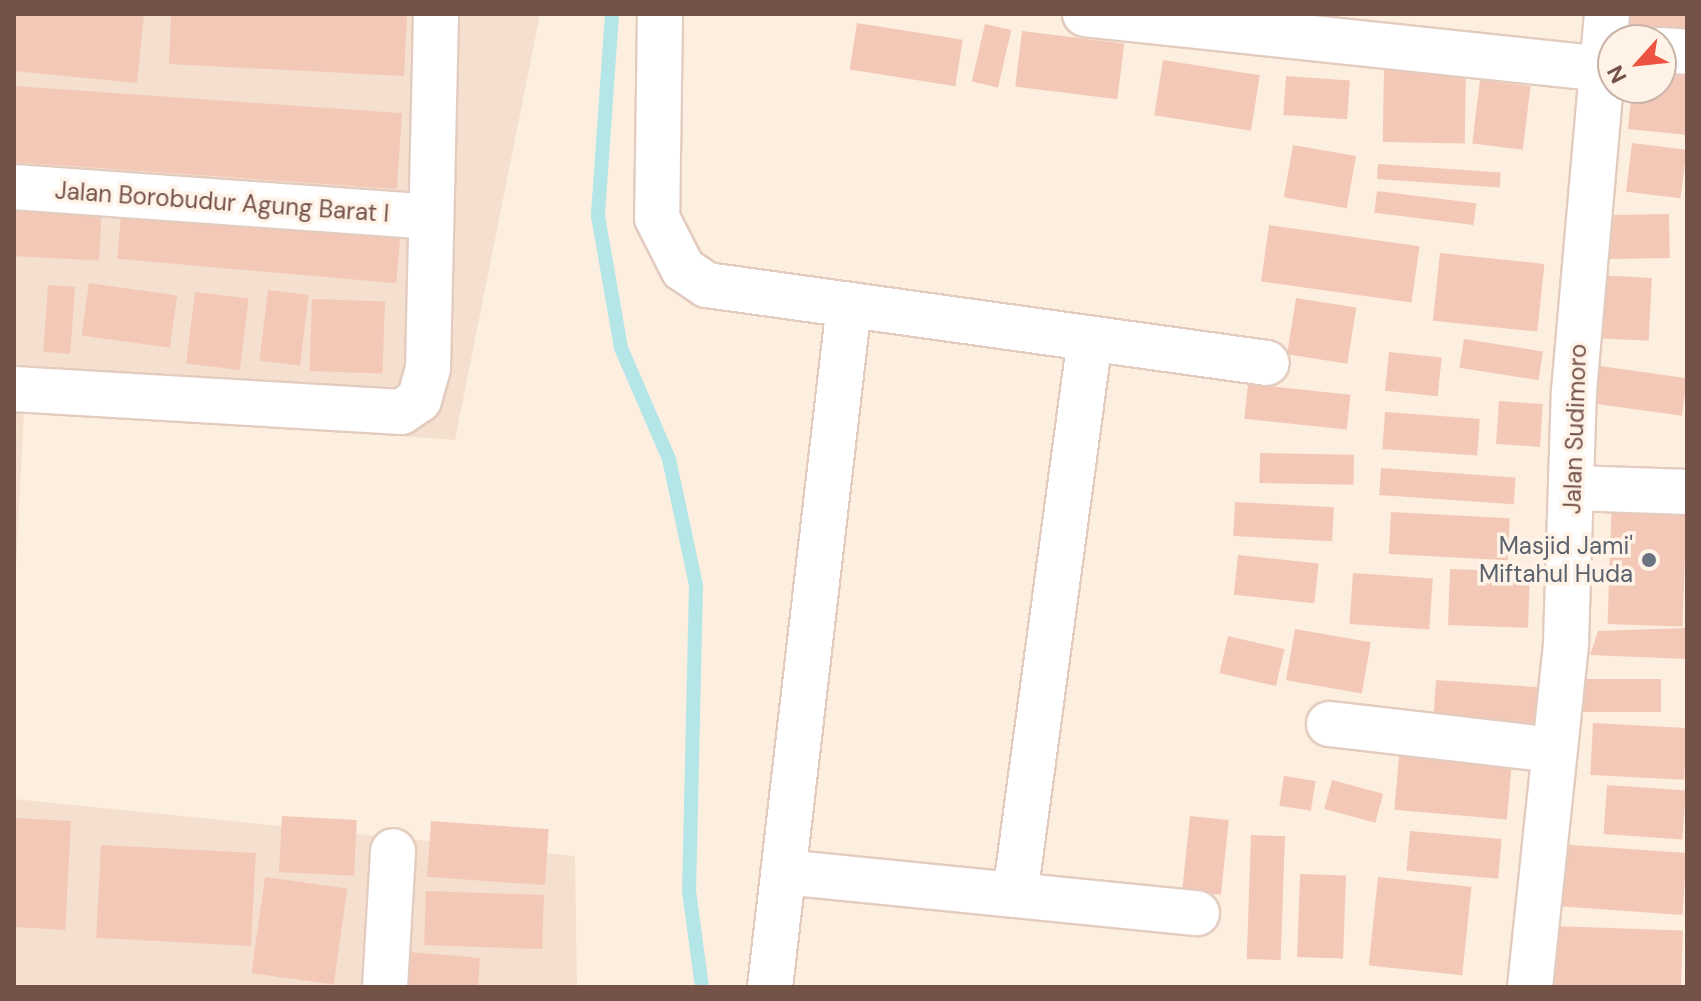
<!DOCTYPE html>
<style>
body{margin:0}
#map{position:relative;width:1701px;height:1001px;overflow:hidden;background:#fdefe0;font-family:"DM Sans",sans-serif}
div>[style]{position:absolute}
.residential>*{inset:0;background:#f5dfce}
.stream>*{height:14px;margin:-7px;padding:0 7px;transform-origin:7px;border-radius:7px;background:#b4e5e7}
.building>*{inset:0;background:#f3c8b7;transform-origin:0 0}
.roads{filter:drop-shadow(2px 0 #e3ccbf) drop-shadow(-2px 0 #e3ccbf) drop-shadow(0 2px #e3ccbf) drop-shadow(0 -2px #e3ccbf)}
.minor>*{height:44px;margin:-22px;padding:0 22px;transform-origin:22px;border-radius:22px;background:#fff}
.dots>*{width:22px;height:22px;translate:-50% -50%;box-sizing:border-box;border:4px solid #fff3e7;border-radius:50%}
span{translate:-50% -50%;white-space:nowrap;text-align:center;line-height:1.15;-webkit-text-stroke:7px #fff3e7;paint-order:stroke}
.street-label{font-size:24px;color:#755247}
.worship-label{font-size:24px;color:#5b616d}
.right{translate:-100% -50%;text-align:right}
.frame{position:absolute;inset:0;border:16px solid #755247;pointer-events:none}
.north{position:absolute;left:1597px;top:24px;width:80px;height:80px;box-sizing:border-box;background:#fff3e7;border:2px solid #c8b3a7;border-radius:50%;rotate:243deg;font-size:22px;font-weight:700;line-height:32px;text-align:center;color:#755247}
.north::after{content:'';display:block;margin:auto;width:28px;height:36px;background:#ec5340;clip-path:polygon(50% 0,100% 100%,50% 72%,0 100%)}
</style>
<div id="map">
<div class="residential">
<div style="clip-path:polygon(14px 14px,540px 14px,455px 440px,24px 410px,14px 608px)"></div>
<div style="clip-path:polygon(14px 799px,575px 856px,577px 987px,14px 987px)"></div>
</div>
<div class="stream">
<div style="left:612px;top:14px;width:202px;rotate:94deg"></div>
<div style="left:598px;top:216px;width:134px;rotate:80.1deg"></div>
<div style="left:621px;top:348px;width:121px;rotate:66.6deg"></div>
<div style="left:669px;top:459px;width:129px;rotate:77.9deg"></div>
<div style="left:696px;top:585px;width:306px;rotate:91.3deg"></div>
<div style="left:689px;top:891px;width:97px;rotate:82.3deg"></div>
</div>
<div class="building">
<div style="clip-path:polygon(14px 14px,144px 14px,137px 83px,14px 71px)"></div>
<div style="clip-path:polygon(171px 14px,407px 14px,404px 76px,169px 64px)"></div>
<div style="clip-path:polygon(1629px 14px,1687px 14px,1687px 41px,1628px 36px)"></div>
<div style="left:857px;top:23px;width:107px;height:47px;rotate:9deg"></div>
<div style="left:985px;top:24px;width:27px;height:59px;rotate:13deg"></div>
<div style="left:1022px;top:31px;width:103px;height:56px;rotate:7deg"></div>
<div style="left:1163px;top:60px;width:98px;height:56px;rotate:9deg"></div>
<div style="clip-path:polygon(1661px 64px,1687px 67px,1687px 135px,1628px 129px,1632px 88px,1661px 88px)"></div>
<div style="left:1384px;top:68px;width:82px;height:74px;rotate:1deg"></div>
<div style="left:1286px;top:76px;width:64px;height:39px;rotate:4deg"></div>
<div style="left:1480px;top:80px;width:51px;height:64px;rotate:7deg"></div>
<div style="left:14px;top:86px;width:389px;height:76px;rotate:4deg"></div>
<div style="left:1632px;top:143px;width:55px;height:49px;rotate:7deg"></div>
<div style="left:1293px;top:145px;width:64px;height:53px;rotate:10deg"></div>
<div style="left:1378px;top:164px;width:123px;height:15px;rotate:4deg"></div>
<div style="left:1377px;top:191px;width:100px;height:22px;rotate:7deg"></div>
<div style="left:14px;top:202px;width:88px;height:54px;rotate:3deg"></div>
<div style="left:122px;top:204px;width:280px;height:55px;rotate:5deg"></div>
<div style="left:1669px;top:214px;width:44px;height:72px;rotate:89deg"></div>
<div style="left:1269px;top:225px;width:152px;height:57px;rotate:8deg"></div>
<div style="left:1440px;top:253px;width:105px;height:68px;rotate:6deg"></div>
<div style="left:1597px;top:275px;width:55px;height:63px;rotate:3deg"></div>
<div style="left:89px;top:283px;width:89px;height:53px;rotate:8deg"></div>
<div style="left:48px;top:285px;width:27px;height:67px;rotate:4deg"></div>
<div style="left:268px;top:290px;width:41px;height:71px;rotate:7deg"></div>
<div style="left:195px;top:292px;width:54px;height:72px;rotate:7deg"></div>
<div style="left:1296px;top:298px;width:61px;height:57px;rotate:9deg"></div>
<div style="left:312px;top:299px;width:73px;height:72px;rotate:2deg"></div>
<div style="left:1464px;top:339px;width:80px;height:29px;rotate:9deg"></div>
<div style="left:1389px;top:352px;width:53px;height:39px;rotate:6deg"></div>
<div style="left:1593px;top:365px;width:95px;height:38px;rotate:8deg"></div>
<div style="left:1248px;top:384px;width:103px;height:35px;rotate:6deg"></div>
<div style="left:1499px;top:401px;width:44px;height:43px;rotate:4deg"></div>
<div style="left:1385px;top:412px;width:95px;height:37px;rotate:4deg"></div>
<div style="left:1260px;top:453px;width:94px;height:30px;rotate:1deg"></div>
<div style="left:1381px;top:468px;width:135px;height:27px;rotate:4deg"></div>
<div style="left:1612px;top:495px;width:75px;height:129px;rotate:2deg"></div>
<div style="left:1235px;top:502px;width:99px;height:34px;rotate:3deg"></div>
<div style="left:1391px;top:512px;width:119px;height:42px;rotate:3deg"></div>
<div style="left:1238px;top:555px;width:81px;height:40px;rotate:6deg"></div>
<div style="left:1450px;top:569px;width:80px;height:56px;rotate:2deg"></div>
<div style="left:1353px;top:573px;width:80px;height:51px;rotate:4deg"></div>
<div style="clip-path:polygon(1687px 628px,1687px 659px,1590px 655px,1598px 631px)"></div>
<div style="left:1295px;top:629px;width:77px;height:52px;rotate:10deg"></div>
<div style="left:1228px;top:636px;width:58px;height:38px;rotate:13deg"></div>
<div style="left:1582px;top:679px;width:79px;height:33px"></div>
<div style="left:1436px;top:680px;width:119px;height:41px;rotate:4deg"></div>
<div style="left:1593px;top:723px;width:94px;height:52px;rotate:3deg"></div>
<div style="left:1400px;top:745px;width:113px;height:65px;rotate:5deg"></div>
<div style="left:1284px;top:776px;width:32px;height:30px;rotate:9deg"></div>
<div style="left:1332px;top:780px;width:53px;height:30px;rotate:15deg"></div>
<div style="left:1607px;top:785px;width:79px;height:49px;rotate:4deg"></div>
<div style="left:282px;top:816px;width:75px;height:56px;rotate:3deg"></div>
<div style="left:1190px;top:816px;width:39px;height:75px;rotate:6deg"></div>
<div style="left:14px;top:818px;width:57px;height:109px;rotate:3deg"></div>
<div style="left:431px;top:821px;width:118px;height:56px;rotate:4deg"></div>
<div style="left:1410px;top:831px;width:92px;height:40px;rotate:5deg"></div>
<div style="left:1251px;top:835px;width:34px;height:124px;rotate:2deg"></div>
<div style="left:1557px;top:844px;width:130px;height:62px;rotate:4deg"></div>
<div style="left:101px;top:845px;width:155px;height:93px;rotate:3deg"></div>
<div style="left:1300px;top:874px;width:46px;height:83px;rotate:2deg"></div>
<div style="left:265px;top:877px;width:83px;height:97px;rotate:8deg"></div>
<div style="left:1378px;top:877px;width:94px;height:89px;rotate:6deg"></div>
<div style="left:426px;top:891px;width:118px;height:54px;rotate:2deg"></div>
<div style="left:1553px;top:926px;width:130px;height:61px;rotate:2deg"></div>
<div style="clip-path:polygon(410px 952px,480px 958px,478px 987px,407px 987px)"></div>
</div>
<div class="roads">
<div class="minor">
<div style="left:660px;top:14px;width:204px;rotate:90.8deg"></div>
<div style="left:657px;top:218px;width:57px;rotate:63deg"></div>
<div style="left:683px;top:269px;width:29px;rotate:34deg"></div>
<div style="left:707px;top:285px;width:565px;rotate:7.93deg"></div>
<div style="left:1085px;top:14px;width:522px;rotate:6.05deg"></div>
<div style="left:1661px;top:50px;width:26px;rotate:4deg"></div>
<div style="left:14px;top:187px;width:416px;rotate:4.1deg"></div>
<div style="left:14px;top:389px;width:388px;rotate:3.4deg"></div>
<div style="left:401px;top:412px;width:22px;rotate:-34deg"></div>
<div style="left:419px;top:400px;width:33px;rotate:-74deg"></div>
<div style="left:428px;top:368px;width:354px;rotate:-88.7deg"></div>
<div style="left:1573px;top:488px;width:114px;rotate:2deg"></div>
<div style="left:1329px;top:724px;width:227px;rotate:6.6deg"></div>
<div style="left:784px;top:872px;width:415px;rotate:5.7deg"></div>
<div style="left:1015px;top:895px;width:561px;rotate:-82.32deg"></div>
<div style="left:385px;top:987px;width:136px;rotate:-86.6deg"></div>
<div style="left:770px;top:987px;width:687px;rotate:-83.39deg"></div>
<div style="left:1530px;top:987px;width:347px;rotate:-84deg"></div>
<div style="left:1566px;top:642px;width:251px;rotate:-88.2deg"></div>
<div style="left:1574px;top:391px;width:378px;rotate:-85deg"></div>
</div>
</div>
<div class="dots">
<div style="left:1649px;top:560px;background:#6b7280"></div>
</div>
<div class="street-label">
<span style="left:222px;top:202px;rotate:4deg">Jalan Borobudur Agung Barat I</span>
<span style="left:1575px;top:429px;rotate:-88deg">Jalan Sudimoro</span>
</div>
<div class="worship-label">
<span class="right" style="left:1633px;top:560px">Masjid Jami'<br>Miftahul Huda</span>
</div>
<div class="frame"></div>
<div class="north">N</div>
</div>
